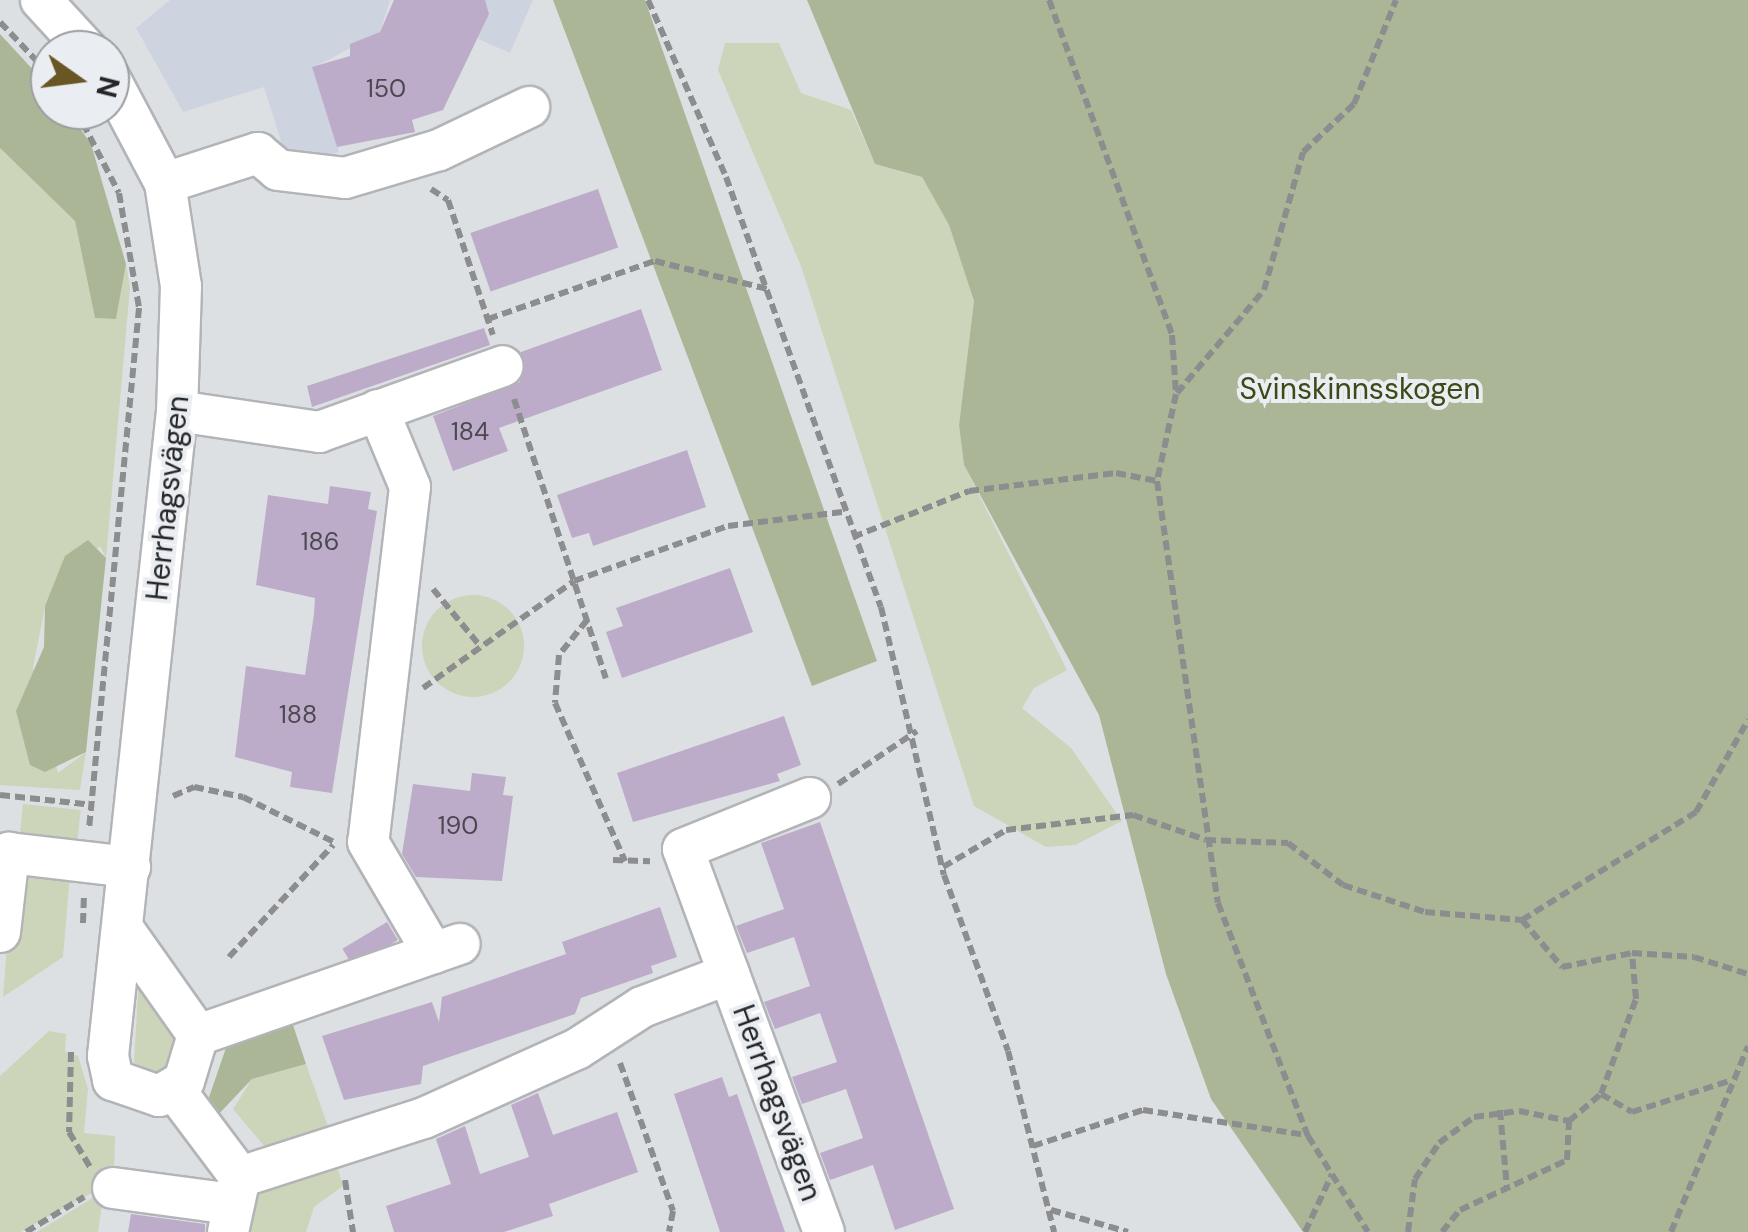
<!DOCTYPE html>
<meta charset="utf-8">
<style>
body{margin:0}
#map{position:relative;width:1748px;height:1232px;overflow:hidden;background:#dde0e3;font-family:"DM Sans",sans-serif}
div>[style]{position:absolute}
.built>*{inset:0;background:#ced4df}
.green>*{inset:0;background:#ccd4ba;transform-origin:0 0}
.round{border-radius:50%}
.forest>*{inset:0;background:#abb696}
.building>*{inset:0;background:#bcacc9;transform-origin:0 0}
.path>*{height:6px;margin-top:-3px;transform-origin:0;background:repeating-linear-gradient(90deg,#8b8d8f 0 10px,transparent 0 15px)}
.roads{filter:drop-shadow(2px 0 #b2b4b7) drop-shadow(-2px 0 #b2b4b7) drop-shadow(0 2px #b2b4b7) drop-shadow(0 -2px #b2b4b7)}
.minor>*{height:40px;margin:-20px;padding:0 20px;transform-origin:20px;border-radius:20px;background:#fff}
span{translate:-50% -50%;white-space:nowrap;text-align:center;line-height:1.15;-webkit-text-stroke:8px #eaedf1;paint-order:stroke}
.number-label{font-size:25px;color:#4b4850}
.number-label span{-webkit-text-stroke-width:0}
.park-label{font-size:30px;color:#3d4a17}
.street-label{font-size:30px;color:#252628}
.north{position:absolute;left:30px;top:30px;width:100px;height:100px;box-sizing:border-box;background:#eaedf1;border:2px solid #9b9da1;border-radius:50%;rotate:104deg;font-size:28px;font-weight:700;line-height:40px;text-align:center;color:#252628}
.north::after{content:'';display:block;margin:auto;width:35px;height:45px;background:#6a5625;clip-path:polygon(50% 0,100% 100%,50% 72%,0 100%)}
</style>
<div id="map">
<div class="built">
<div style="clip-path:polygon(170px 0,390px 0,380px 32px,313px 68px,339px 152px,289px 167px,264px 87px,183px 112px,136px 28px)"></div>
<div style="clip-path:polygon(485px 0,533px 0,510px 53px,478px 39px)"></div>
</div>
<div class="green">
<div style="clip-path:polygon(725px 43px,779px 43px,801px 93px,851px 110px,875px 164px,922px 177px,949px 225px,974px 301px,959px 425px,964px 465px,1067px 670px,1034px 688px,1022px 708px,1071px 748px,1122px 821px,1075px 845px,1046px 847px,974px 806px,801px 266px,718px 70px)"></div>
<div style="clip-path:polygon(0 148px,75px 221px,95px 318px,116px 319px,126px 264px,130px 287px,106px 558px,100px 546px,45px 606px,33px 668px,58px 773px,86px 752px,80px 790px,0 785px)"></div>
<div class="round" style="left:422px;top:595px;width:102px;height:102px"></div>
<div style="left:23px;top:804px;width:58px;height:30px;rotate:6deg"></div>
<div style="clip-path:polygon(13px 871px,70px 875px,63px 957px,3px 997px)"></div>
<div style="clip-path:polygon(139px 976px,184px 1033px,164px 1076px,134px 1063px)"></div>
<div style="clip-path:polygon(49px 1031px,66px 1034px,65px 1051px,78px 1056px,88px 1089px,84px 1133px,115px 1136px,114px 1181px,20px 1232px,0 1232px,0 1076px)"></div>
<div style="clip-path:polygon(306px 1064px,331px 1135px,271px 1154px,233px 1109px,252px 1079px)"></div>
<div style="clip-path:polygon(336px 1163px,343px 1186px,314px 1207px,306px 1232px,242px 1232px,258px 1192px)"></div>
<div style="clip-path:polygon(104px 1191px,98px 1232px,37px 1232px)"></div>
</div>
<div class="forest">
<div style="clip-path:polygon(553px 0,645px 0,877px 661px,812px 686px)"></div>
<div style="clip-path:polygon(807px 0,1748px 0,1748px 1232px,1303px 1232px,1211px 1099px,1166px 974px,1099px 715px,964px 465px,959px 425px,974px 301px,949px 225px,922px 177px,875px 164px)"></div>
<div style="clip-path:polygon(0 34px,50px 88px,50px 110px,67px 110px,91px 144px,126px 264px,116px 319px,95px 318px,75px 221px,0 148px)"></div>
<div style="clip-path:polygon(88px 540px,106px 558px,86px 752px,45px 772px,30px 765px,16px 711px,44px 647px,45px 606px,65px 556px)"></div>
<div style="clip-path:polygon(291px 1019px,306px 1064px,252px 1079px,214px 1119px,206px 1106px,228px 1042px)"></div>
</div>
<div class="building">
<div style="clip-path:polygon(394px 0,485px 0,489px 14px,443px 110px,412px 120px,415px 132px,337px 147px,312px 67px,350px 56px,350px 44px,380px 32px)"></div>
<div style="left:598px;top:189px;width:62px;height:135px;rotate:71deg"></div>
<div style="clip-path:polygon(641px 309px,662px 370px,499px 428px,508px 451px,453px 471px,433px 416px,520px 382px,521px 352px)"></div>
<div style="clip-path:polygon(484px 328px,490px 345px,312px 407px,307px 386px)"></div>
<div style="clip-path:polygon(687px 450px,706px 507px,593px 546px,589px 533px,572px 538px,557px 495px)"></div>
<div style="clip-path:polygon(330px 486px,371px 492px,368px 509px,377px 511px,332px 793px,290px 787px,292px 772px,235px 757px,246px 666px,305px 675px,314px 614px,315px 598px,256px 585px,268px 495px,328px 504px)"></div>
<div style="clip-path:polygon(730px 568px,753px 632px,622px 678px,606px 632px,623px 626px,616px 608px)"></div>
<div style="clip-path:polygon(784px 716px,801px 765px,777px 774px,780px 781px,633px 822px,617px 773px)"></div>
<div style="clip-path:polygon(472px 773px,506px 777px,503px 795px,513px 796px,502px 881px,416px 877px,402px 854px,413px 784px,470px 791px)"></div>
<div style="clip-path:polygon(820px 822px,954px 1209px,895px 1230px,873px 1165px,830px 1180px,820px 1153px,863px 1138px,846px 1089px,802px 1104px,792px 1077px,837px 1062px,820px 1013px,775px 1029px,764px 1002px,810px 986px,794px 937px,747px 953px,736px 926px,784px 909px,761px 843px)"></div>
<div style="clip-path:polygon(660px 907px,677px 957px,651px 966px,653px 973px,581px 998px,575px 1014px,423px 1066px,421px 1084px,344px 1100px,322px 1036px,432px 1002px,439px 1022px,442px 997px,566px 954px,562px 942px)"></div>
<div style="left:387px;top:922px;width:21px;height:52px;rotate:59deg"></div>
<div style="clip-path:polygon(722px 1077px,729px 1097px,737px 1094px,785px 1232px,720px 1232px,674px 1094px)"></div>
<div style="clip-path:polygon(538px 1093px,553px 1135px,617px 1112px,638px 1172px,549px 1204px,553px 1216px,504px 1232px,394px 1232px,386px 1206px,451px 1184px,436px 1139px,465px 1126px,480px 1174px,529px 1157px,511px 1105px)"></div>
<div style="clip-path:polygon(131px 1214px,205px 1224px,205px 1232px,128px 1232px)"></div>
</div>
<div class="path">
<div style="left:648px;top:0;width:193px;rotate:66.2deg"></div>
<div style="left:726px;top:177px;width:457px;rotate:70.2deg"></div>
<div style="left:881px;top:607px;width:275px;rotate:76.8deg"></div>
<div style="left:944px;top:875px;width:187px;rotate:70deg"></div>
<div style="left:1008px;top:1051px;width:187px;rotate:75.7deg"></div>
<div style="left:1049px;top:0;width:357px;rotate:69.8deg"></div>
<div style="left:1172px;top:335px;width:59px;rotate:86.1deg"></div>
<div style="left:1176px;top:394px;width:89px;rotate:102.3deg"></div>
<div style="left:1157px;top:481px;width:426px;rotate:81.8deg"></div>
<div style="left:1218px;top:903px;width:250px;rotate:68.9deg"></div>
<div style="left:1308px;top:1136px;width:113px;rotate:58deg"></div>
<div style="left:0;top:22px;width:73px;rotate:46.7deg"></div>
<div style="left:76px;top:110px;width:93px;rotate:62.6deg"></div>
<div style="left:119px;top:193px;width:117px;rotate:80.1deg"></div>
<div style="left:139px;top:308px;width:523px;rotate:95.48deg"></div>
<div style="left:431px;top:189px;width:20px;rotate:33deg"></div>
<div style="left:448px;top:200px;width:142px;rotate:71.6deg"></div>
<div style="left:488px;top:319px;width:177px;rotate:-19.2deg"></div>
<div style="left:655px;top:261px;width:115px;rotate:14deg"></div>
<div style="left:1177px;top:393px;width:135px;rotate:-49.8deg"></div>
<div style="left:1264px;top:290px;width:143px;rotate:-74.2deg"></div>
<div style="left:1303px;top:152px;width:70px;rotate:-43.3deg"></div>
<div style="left:1354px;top:104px;width:112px;rotate:-68deg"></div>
<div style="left:514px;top:399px;width:294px;rotate:71.8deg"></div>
<div style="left:853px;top:537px;width:125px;rotate:-21.6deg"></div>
<div style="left:969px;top:491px;width:148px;rotate:-7deg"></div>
<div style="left:1116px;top:473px;width:42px;rotate:11deg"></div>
<div style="left:433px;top:589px;width:75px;rotate:50.4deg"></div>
<div style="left:587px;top:620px;width:45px;rotate:128.7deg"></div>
<div style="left:559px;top:655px;width:48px;rotate:94.8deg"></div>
<div style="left:555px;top:703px;width:173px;rotate:66.1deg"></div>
<div style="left:423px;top:688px;width:185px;rotate:-35.3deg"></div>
<div style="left:574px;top:581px;width:164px;rotate:-19.7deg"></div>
<div style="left:728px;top:526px;width:115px;rotate:-7deg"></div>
<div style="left:838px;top:784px;width:95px;rotate:-33.9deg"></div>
<div style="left:0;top:795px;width:94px;rotate:6.1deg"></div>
<div style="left:173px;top:796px;width:23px;rotate:-23deg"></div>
<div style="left:194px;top:787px;width:50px;rotate:11.5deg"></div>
<div style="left:243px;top:797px;width:104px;rotate:26.3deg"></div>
<div style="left:613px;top:860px;width:37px;rotate:2deg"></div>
<div style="left:943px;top:867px;width:73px;rotate:-30.4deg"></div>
<div style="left:1006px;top:830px;width:128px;rotate:-6.7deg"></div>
<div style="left:1133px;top:815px;width:77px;rotate:18.9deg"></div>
<div style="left:1206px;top:840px;width:82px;rotate:2.1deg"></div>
<div style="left:1288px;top:843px;width:69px;rotate:37.4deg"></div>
<div style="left:1343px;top:885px;width:86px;rotate:18.2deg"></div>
<div style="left:1425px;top:912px;width:97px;rotate:4.7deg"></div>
<div style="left:1522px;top:920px;width:62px;rotate:49.6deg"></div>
<div style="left:1562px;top:967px;width:71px;rotate:-11.3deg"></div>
<div style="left:1632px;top:953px;width:62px;rotate:3.7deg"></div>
<div style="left:1694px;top:957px;width:57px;rotate:17.5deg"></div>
<div style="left:1522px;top:920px;width:205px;rotate:-31.8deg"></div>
<div style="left:1696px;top:812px;width:106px;rotate:-60.5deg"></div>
<div style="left:83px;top:923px;width:27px;rotate:-88deg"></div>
<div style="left:229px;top:957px;width:153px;rotate:-47.1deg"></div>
<div style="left:71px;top:1052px;width:80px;rotate:91.4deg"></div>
<div style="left:69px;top:1132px;width:41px;rotate:59deg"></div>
<div style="left:620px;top:1063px;width:157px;rotate:70.3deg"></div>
<div style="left:673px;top:1211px;width:21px;rotate:101deg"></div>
<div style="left:1601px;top:1094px;width:101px;rotate:-69.8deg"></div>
<div style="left:1636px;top:999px;width:46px;rotate:-95deg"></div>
<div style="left:1500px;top:1110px;width:78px;rotate:84.9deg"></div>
<div style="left:1033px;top:1146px;width:116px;rotate:-18.1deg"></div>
<div style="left:1143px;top:1110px;width:166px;rotate:8.7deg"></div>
<div style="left:345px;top:1180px;width:53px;rotate:81.3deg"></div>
<div style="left:1051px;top:1210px;width:80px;rotate:15.9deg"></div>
<div style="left:26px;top:1232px;width:68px;rotate:-31.1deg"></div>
<div style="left:1305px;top:1232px;width:64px;rotate:-65deg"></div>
<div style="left:1408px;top:1232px;width:53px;rotate:-82.5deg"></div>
<div style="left:1415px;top:1179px;width:43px;rotate:-56.3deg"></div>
<div style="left:1439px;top:1143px;width:44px;rotate:-36.6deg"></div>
<div style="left:1474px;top:1117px;width:45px;rotate:-7.6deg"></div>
<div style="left:1519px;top:1111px;width:51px;rotate:11.3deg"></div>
<div style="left:1442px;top:1232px;width:28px;rotate:-51deg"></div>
<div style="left:1460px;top:1210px;width:118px;rotate:-25deg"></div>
<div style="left:1567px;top:1160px;width:39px;rotate:-87deg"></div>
<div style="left:1569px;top:1121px;width:42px;rotate:-40.2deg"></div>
<div style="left:1601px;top:1094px;width:36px;rotate:30deg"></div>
<div style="left:1632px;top:1112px;width:102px;rotate:-17.7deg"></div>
<div style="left:1671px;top:1232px;width:201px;rotate:-67.5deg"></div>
</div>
<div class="roads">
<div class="minor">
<div style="left:41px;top:0;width:68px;rotate:47.4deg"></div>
<div style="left:110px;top:79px;width:118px;rotate:62.1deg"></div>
<div style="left:165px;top:183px;width:104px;rotate:81.2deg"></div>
<div style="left:181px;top:286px;width:125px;rotate:91.8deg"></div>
<div style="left:177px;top:411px;width:649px;rotate:96.11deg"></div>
<div style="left:108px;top:1056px;width:25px;rotate:78deg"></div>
<div style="left:113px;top:1080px;width:49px;rotate:19.2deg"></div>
<div style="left:159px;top:1096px;width:29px;rotate:-31deg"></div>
<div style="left:184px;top:1081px;width:48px;rotate:-73.1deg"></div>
<div style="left:198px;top:1035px;width:128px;rotate:-125.2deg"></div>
<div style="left:165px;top:183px;width:98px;rotate:-17.9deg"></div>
<div style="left:258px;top:153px;width:26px;rotate:40deg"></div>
<div style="left:278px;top:170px;width:67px;rotate:6.8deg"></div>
<div style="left:345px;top:178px;width:98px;rotate:-16.6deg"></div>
<div style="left:439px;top:150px;width:100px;rotate:-25.5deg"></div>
<div style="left:378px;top:410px;width:83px;rotate:67.4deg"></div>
<div style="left:410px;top:487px;width:357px;rotate:96.7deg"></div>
<div style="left:368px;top:842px;width:129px;rotate:59.6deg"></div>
<div style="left:177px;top:411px;width:144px;rotate:8.4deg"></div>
<div style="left:319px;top:432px;width:195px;rotate:-19.7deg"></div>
<div style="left:0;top:932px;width:80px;rotate:-83.5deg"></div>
<div style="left:9px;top:853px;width:122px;rotate:6.6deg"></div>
<div style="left:729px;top:974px;width:133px;rotate:-110.2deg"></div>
<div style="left:683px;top:849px;width:137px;rotate:-21.9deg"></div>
<div style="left:198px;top:1035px;width:277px;rotate:-19.2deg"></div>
<div style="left:174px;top:1089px;width:110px;rotate:53.1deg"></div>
<div style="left:240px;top:1177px;width:56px;rotate:102.3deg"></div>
<div style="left:240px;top:1177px;width:193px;rotate:-17.8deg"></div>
<div style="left:424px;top:1118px;width:168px;rotate:-24.3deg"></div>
<div style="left:577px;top:1049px;width:77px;rotate:-32.9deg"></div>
<div style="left:642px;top:1007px;width:93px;rotate:-20.8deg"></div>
<div style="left:729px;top:974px;width:275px;rotate:69.8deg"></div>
<div style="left:113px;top:1188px;width:119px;rotate:7.7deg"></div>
</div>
</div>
<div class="number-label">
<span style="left:386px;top:89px">150</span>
<span style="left:470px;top:432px">184</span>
<span style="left:320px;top:542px">186</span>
<span style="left:298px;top:715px">188</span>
<span style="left:458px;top:826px">190</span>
</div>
<div class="park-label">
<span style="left:1360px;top:389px">Svinskinnsskogen</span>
</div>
<div class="street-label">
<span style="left:168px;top:498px;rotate:-84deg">Herrhagsvägen</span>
<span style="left:777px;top:1103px;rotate:70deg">Herrhagsvägen</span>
</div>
<div class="north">N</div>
</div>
